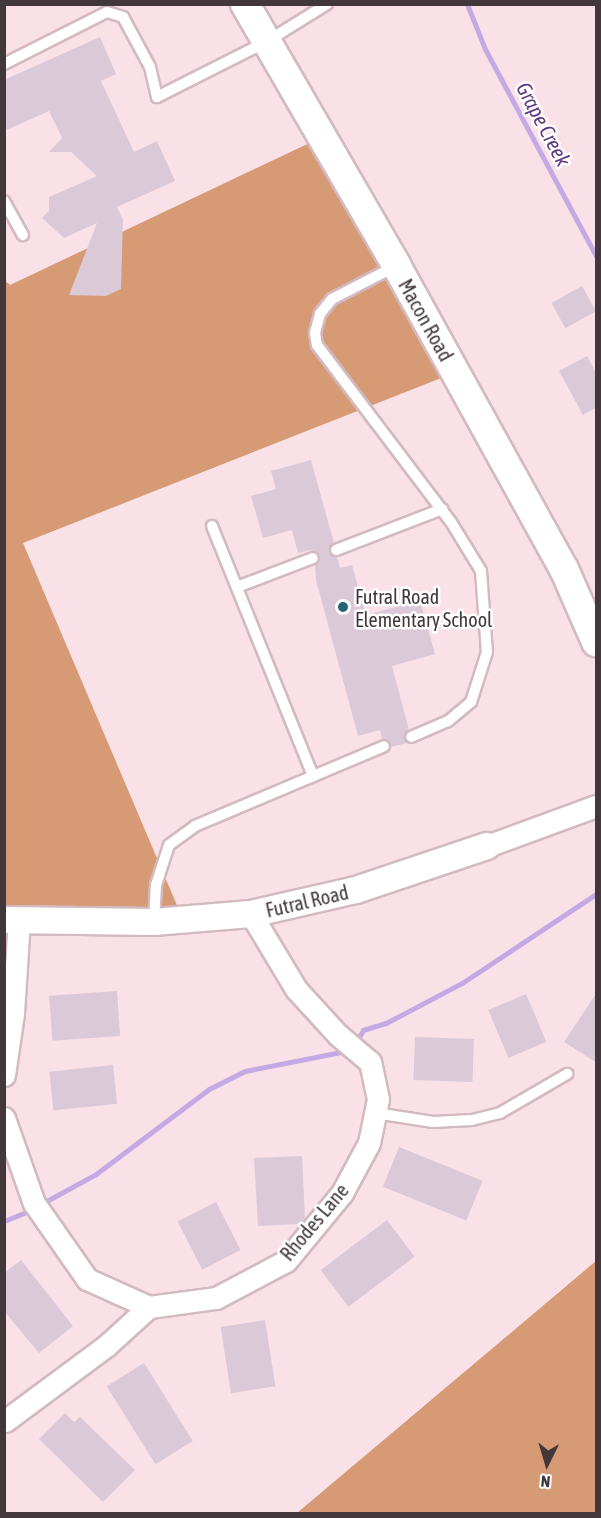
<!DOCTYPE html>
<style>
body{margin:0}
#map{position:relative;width:601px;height:1518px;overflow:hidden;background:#fae1e8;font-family:"Asap Condensed",sans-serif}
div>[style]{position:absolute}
.forest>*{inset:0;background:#d69a75}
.stream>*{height:5px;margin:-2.5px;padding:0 2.5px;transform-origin:2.5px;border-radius:2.5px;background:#c5a9e4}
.building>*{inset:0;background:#dcc9d8;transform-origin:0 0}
.roads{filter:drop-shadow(2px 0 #d2bac0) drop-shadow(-2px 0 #d2bac0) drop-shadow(0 2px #d2bac0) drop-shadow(0 -2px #d2bac0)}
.service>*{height:10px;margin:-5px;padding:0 5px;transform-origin:5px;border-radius:5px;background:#fff}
.minor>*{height:21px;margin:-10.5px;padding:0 10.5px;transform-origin:10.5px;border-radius:10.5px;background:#fff}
.tertiary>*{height:26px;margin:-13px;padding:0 13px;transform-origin:13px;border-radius:13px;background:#fff}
.secondary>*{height:28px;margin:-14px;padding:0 14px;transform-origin:14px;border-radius:14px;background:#fff}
.dots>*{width:16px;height:16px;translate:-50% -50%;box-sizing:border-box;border:3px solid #fff;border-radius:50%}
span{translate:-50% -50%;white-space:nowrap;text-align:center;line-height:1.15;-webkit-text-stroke:5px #fff;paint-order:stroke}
.street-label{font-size:20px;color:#42383b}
.poi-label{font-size:20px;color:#42383b}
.left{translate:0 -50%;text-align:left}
.water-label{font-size:21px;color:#5f3a81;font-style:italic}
.frame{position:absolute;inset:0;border:6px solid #42383b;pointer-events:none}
.north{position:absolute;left:517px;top:1434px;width:60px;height:60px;-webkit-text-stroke:4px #fff;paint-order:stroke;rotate:185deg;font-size:16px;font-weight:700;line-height:24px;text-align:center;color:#42383b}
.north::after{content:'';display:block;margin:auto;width:21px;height:27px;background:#42383b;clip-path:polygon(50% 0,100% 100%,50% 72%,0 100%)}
</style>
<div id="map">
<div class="forest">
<div style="clip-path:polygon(320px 138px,459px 371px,23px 543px,182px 917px,5px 914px,4px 280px,10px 285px)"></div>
<div style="clip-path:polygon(596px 1261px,596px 1513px,297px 1513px)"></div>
</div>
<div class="stream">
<div style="left:467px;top:4px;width:48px;rotate:68.2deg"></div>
<div style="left:485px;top:49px;width:235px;rotate:61.8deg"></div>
<div style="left:355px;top:1044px;width:16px;rotate:-60deg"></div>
<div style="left:363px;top:1030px;width:24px;rotate:-17deg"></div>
<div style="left:386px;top:1023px;width:86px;rotate:-27.8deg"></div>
<div style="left:462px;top:983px;width:161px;rotate:-33.6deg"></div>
<div style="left:41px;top:1204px;width:63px;rotate:-28.6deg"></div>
<div style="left:96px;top:1174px;width:141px;rotate:-37deg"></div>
<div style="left:209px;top:1089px;width:40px;rotate:-26.6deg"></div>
<div style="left:245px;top:1071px;width:103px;rotate:-11.2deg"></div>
<div style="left:4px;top:1221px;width:31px;rotate:-22deg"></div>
</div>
<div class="building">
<div style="clip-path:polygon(100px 37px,116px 74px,101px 81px,134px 152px,157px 141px,175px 181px,117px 207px,123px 220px,121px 289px,106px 296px,69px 295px,97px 223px,64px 238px,42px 218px,49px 211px,49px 197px,97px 176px,71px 152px,49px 152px,62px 138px,49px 111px,4px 131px,4px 80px)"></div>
<div style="left:582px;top:286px;width:29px;height:35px;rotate:61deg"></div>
<div style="clip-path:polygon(587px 356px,597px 374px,597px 407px,583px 415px,559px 371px)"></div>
<div style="clip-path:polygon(311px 460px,334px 543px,329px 552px,337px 557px,340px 568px,352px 565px,366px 615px,420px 600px,435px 654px,392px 666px,409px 730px,404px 736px,407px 743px,391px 747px,389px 740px,382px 739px,380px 730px,358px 736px,316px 580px,315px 565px,320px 555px,310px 550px,298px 553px,292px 530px,263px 538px,251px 496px,276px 489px,271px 471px)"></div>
<div style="left:117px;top:991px;width:45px;height:68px;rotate:86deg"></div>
<div style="clip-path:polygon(597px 992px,597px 1063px,564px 1042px)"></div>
<div style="left:526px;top:994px;width:52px;height:41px;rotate:67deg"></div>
<div style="left:415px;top:1037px;width:59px;height:43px;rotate:2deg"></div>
<div style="left:113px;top:1065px;width:39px;height:64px;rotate:84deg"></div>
<div style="left:399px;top:1147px;width:90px;height:43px;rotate:22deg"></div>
<div style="clip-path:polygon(302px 1156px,305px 1217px,300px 1224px,258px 1226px,254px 1158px)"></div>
<div style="left:216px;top:1202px;width:54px;height:43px;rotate:63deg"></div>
<div style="left:387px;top:1220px;width:46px;height:83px;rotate:53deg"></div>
<div style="clip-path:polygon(21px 1260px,73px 1326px,39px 1353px,4px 1311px,4px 1273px)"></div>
<div style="left:265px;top:1320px;width:67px;height:45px;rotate:81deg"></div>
<div style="left:144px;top:1363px;width:92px;height:44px;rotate:58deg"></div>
<div style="clip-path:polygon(65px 1413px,74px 1422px,80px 1417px,135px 1470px,103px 1502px,39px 1439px)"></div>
</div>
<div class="roads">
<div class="service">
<div style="left:4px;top:64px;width:115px;rotate:-26.8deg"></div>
<div style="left:107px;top:12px;width:17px;rotate:17deg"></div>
<div style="left:123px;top:17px;width:57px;rotate:61.6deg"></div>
<div style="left:150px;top:67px;width:31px;rotate:77deg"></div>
<div style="left:157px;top:97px;width:122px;rotate:-26.8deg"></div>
<div style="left:266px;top:42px;width:72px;rotate:-31.9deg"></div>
<div style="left:4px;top:201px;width:39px;rotate:61deg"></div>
<div style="left:396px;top:266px;width:72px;rotate:152.7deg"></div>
<div style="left:332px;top:299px;width:19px;rotate:129deg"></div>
<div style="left:320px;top:314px;width:20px;rotate:105deg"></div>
<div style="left:315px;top:333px;width:12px;rotate:81deg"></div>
<div style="left:317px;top:345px;width:222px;rotate:52.9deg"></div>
<div style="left:451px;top:522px;width:57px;rotate:58.5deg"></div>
<div style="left:481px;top:571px;width:81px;rotate:85.8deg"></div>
<div style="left:487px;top:652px;width:52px;rotate:107.7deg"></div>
<div style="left:471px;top:702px;width:30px;rotate:140deg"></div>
<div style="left:448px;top:721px;width:40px;rotate:156.6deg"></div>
<div style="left:212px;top:526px;width:270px;rotate:68deg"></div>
<div style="left:336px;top:550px;width:114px;rotate:-21.1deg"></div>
<div style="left:237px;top:587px;width:81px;rotate:-20.9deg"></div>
<div style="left:154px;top:922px;width:37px;rotate:-87deg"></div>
<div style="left:156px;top:885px;width:42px;rotate:-72deg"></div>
<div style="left:169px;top:845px;width:32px;rotate:-36deg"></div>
<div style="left:195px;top:826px;width:205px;rotate:-22.9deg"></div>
<div style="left:375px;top:1113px;width:59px;rotate:8.8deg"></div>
<div style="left:433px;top:1122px;width:39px;rotate:-3deg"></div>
<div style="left:472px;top:1120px;width:29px;rotate:-14deg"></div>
<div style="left:500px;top:1113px;width:78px;rotate:-30.2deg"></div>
</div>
<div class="minor">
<div style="left:487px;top:846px;width:116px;rotate:-20.2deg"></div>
<div style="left:4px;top:1075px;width:63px;rotate:-81.7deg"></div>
<div style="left:13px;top:1013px;width:92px;rotate:-86.3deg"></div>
<div style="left:4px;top:1118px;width:90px;rotate:70.6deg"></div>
<div style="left:34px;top:1203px;width:93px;rotate:55.1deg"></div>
<div style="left:87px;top:1279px;width:68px;rotate:24.3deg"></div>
<div style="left:149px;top:1307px;width:68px;rotate:-7.7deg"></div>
<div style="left:216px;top:1298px;width:79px;rotate:-27.9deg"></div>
<div style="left:286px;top:1261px;width:88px;rotate:-50.5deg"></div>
<div style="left:342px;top:1193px;width:57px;rotate:-61.6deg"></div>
<div style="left:369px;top:1143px;width:45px;rotate:-78.4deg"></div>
<div style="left:378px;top:1099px;width:38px;rotate:-102deg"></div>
<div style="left:370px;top:1062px;width:42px;rotate:-139.8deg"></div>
<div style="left:338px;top:1035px;width:62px;rotate:-132.4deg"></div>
<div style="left:296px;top:989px;width:87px;rotate:-121deg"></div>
<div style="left:5px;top:1421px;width:126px;rotate:-36.6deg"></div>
<div style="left:106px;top:1346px;width:58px;rotate:-42.2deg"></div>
</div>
<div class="tertiary">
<div style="left:4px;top:920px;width:150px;rotate:0.8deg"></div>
<div style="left:154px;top:922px;width:97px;rotate:-4.7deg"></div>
<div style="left:251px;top:914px;width:108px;rotate:-12.9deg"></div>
<div style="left:356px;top:890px;width:138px;rotate:-18.6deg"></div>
</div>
<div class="secondary">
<div style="left:245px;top:4px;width:302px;rotate:59.9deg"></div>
<div style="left:396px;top:265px;width:347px;rotate:61.1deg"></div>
<div style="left:564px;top:569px;width:80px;rotate:66.3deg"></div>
</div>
</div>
<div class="dots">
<div style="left:343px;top:607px;background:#256279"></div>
</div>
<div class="street-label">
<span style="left:426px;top:320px;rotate:61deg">Macon Road</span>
<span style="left:307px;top:901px;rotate:-13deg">Futral Road</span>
<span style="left:314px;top:1222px;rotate:-50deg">Rhodes Lane</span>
</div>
<div class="poi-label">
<span class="left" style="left:355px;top:608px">Futral Road<br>Elementary School</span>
</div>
<div class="water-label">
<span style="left:544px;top:124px;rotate:62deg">Grape Creek</span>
</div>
<div class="frame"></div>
<div class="north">N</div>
</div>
